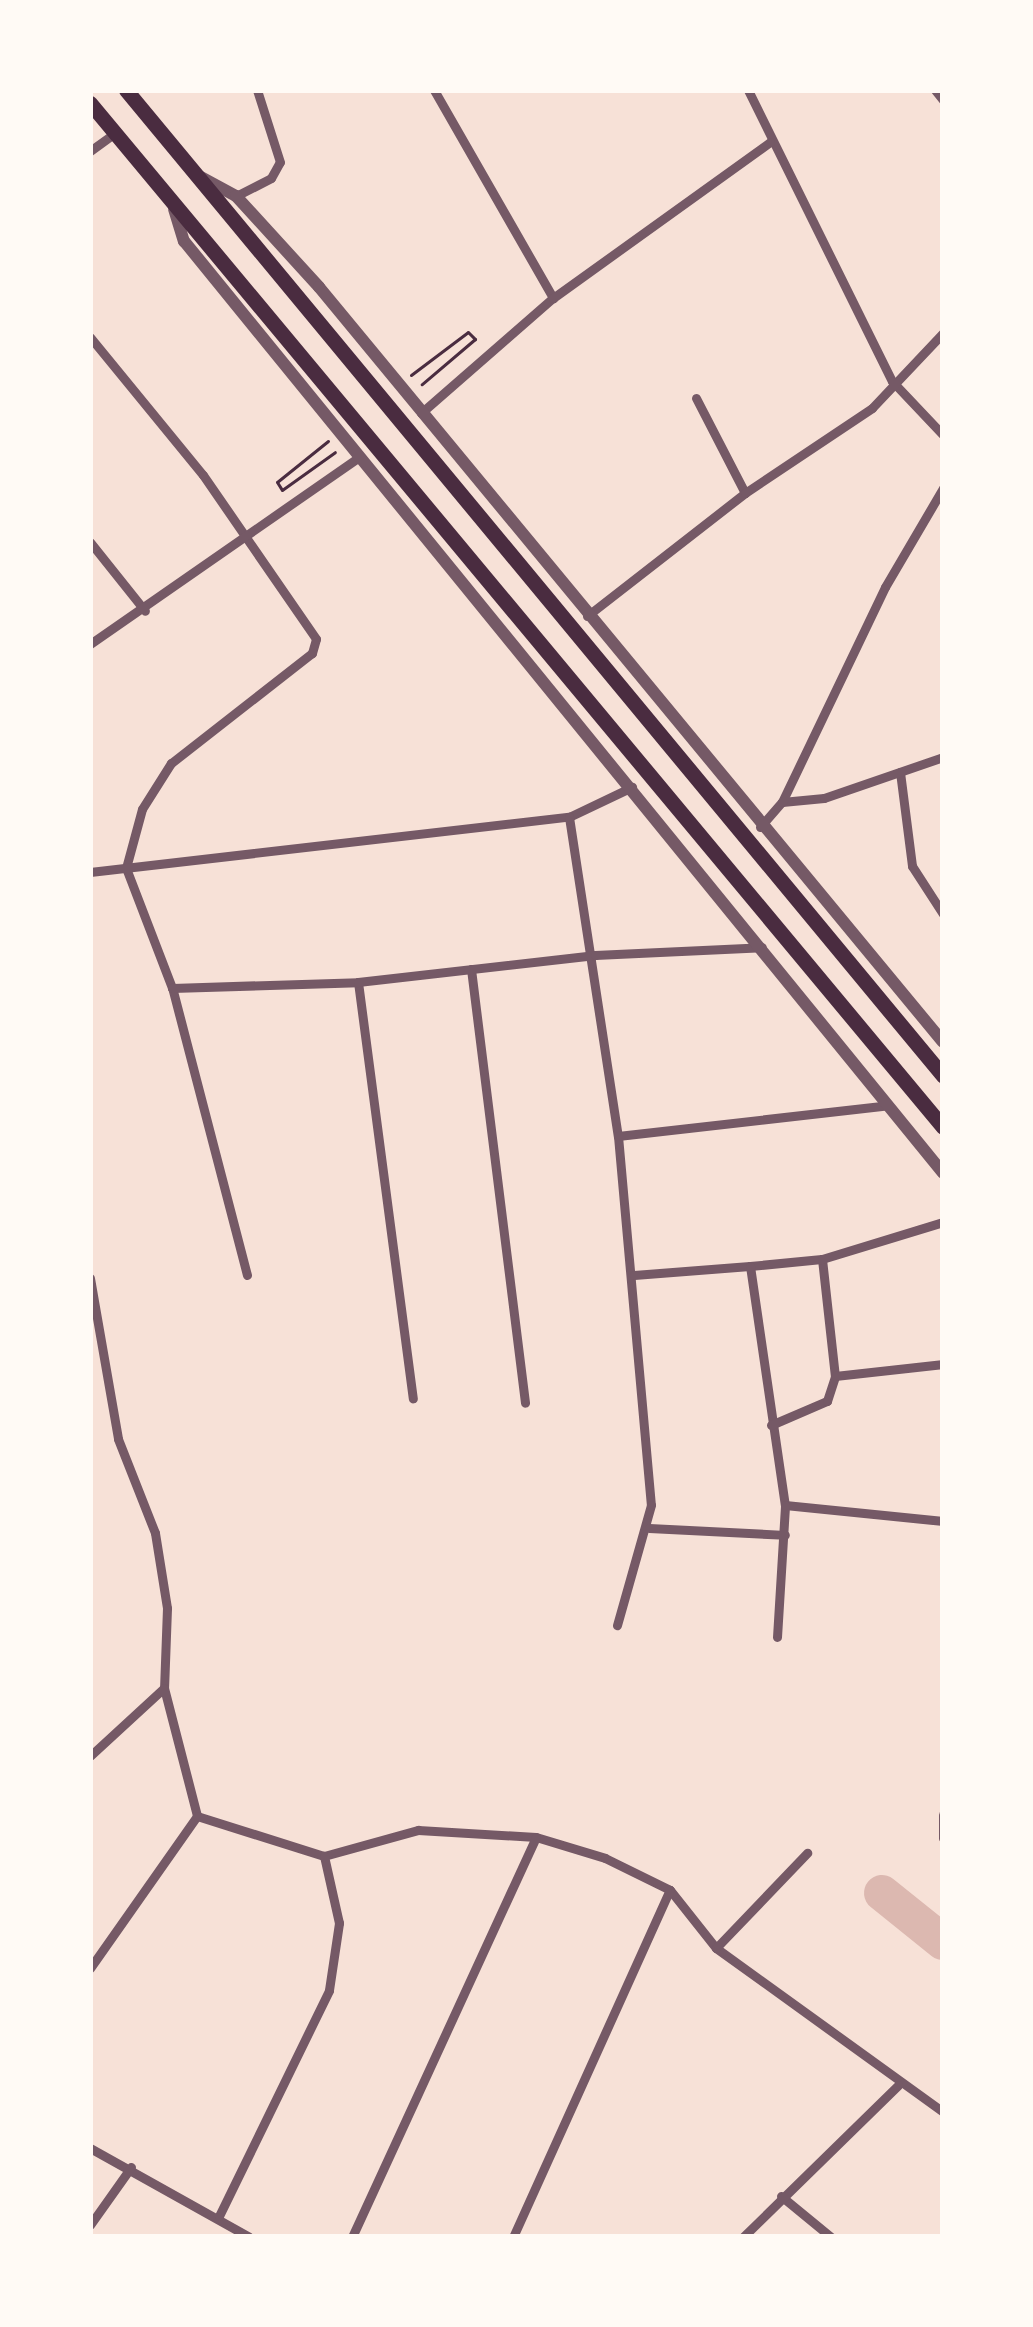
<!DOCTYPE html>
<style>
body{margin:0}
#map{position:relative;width:1033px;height:2327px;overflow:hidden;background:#f7e1d7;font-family:Barlow,sans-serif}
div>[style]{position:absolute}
.river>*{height:36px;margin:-18px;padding:0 18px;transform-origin:18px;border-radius:18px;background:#dcb8b0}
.path>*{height:3px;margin:-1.5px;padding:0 1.5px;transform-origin:1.5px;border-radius:1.5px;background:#4a2c40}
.minor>*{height:9px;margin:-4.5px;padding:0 4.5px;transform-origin:4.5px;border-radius:4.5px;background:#755966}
.tertiary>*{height:12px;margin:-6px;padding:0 6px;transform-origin:6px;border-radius:6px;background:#755966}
.trunk>*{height:15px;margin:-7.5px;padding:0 7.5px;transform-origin:7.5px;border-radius:7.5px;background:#4a2c40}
span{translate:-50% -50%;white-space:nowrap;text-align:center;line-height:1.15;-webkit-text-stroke:12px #fffaf5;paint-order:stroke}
.frame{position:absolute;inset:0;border:93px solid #fffaf5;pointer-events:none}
</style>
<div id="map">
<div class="river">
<div style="left:882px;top:1893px;width:78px;rotate:38.8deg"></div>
</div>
<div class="path">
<div style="left:411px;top:375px;width:71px;rotate:-37deg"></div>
<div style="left:468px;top:332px;width:10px;rotate:45deg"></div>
<div style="left:475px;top:339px;width:70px;rotate:139.7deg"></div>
<div style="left:328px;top:441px;width:65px;rotate:141.2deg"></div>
<div style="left:277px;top:482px;width:9px;rotate:58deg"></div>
<div style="left:282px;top:490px;width:65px;rotate:-35.6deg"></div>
</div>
<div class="minor">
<div style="left:434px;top:90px;width:240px;rotate:60.2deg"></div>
<div style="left:748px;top:90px;width:325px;rotate:63.7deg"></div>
<div style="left:892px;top:381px;width:74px;rotate:46.6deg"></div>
<div style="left:935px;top:90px;width:13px;rotate:51deg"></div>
<div style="left:90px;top:151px;width:31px;rotate:-36deg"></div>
<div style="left:236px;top:196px;width:39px;rotate:-27deg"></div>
<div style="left:271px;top:178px;width:18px;rotate:-61deg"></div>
<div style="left:280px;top:162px;width:76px;rotate:-107.7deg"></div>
<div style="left:90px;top:337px;width:178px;rotate:50.7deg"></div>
<div style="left:203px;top:475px;width:199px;rotate:55.4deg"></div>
<div style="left:316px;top:639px;width:15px;rotate:106deg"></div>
<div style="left:312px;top:653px;width:179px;rotate:142deg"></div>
<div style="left:171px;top:763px;width:54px;rotate:122.2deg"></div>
<div style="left:142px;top:809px;width:61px;rotate:105.2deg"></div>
<div style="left:126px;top:868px;width:129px;rotate:69deg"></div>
<div style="left:696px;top:398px;width:107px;rotate:62.7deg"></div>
<div style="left:421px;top:413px;width:175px;rotate:-41.1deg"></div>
<div style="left:553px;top:298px;width:267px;rotate:-35.7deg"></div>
<div style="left:90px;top:542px;width:88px;rotate:51.4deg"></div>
<div style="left:587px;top:616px;width:200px;rotate:-37.9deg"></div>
<div style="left:745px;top:493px;width:153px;rotate:-33.8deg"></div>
<div style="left:872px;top:408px;width:103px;rotate:-46.6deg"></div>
<div style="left:90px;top:644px;width:326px;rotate:-34.8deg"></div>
<div style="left:900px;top:772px;width:95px;rotate:82.7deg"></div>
<div style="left:912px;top:866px;width:57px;rotate:57.1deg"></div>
<div style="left:782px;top:802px;width:42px;rotate:-5.4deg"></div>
<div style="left:824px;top:798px;width:126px;rotate:-19deg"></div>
<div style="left:569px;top:817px;width:70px;rotate:-25.5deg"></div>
<div style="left:760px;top:827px;width:33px;rotate:-49deg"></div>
<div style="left:782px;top:802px;width:238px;rotate:-64.4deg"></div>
<div style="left:885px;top:587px;width:115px;rotate:-59.6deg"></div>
<div style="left:90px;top:872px;width:482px;rotate:-6.6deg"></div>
<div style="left:569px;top:817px;width:323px;rotate:81.3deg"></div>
<div style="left:618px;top:1136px;width:370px;rotate:84.9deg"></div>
<div style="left:651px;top:1505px;width:125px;rotate:105.8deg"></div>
<div style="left:471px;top:969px;width:437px;rotate:82.9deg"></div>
<div style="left:358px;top:982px;width:420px;rotate:82.5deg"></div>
<div style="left:618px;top:1136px;width:272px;rotate:-6.5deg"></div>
<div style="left:822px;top:1259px;width:118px;rotate:83.7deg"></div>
<div style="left:750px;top:1266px;width:72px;rotate:-5.6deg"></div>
<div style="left:822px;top:1259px;width:127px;rotate:-17deg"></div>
<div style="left:247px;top:1275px;width:297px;rotate:-104.6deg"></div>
<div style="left:172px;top:988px;width:186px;rotate:-1.8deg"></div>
<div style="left:358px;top:982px;width:239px;rotate:-6.5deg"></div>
<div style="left:595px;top:955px;width:167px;rotate:-2.7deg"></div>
<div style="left:634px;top:1275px;width:116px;rotate:-4.4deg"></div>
<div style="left:750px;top:1266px;width:242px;rotate:81.7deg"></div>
<div style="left:785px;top:1505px;width:159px;rotate:5.8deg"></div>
<div style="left:90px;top:1278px;width:163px;rotate:80.1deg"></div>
<div style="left:118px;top:1439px;width:101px;rotate:68.5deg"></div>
<div style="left:155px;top:1533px;width:76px;rotate:80.9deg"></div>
<div style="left:167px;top:1608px;width:80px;rotate:92.1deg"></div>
<div style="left:164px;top:1688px;width:132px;rotate:75.5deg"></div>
<div style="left:197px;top:1816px;width:186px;rotate:125.1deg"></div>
<div style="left:771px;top:1425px;width:61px;rotate:-23.2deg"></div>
<div style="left:827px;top:1401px;width:26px;rotate:-72deg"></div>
<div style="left:835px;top:1376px;width:109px;rotate:-6.3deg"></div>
<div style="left:649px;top:1528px;width:136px;rotate:2.9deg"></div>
<div style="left:777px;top:1637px;width:132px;rotate:-86.5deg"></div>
<div style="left:90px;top:1756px;width:100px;rotate:-42.6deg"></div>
<div style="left:943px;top:1815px;width:23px;rotate:90deg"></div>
<div style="left:197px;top:1816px;width:133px;rotate:17.5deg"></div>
<div style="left:324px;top:1856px;width:98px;rotate:-15.5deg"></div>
<div style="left:418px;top:1830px;width:118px;rotate:3.4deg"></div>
<div style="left:536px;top:1837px;width:72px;rotate:16.9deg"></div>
<div style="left:605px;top:1858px;width:72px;rotate:26.2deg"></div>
<div style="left:670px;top:1890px;width:74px;rotate:51.6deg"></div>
<div style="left:716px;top:1948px;width:280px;rotate:35.8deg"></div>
<div style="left:716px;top:1948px;width:132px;rotate:-46.2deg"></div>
<div style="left:90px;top:2148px;width:182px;rotate:29.2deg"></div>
<div style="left:781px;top:2196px;width:65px;rotate:39.4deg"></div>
<div style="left:219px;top:2216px;width:251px;rotate:-64deg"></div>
<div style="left:329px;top:1990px;width:68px;rotate:-81.5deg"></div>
<div style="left:339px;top:1923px;width:69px;rotate:-102.6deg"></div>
<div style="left:90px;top:2225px;width:71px;rotate:-54.7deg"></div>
<div style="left:352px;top:2237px;width:440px;rotate:-65.3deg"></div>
<div style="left:513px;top:2237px;width:381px;rotate:-65.7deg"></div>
<div style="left:743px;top:2237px;width:217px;rotate:-44.4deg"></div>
</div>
<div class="tertiary">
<div style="left:199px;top:176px;width:42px;rotate:28.4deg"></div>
<div style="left:236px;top:196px;width:123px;rotate:47.6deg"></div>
<div style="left:319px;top:287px;width:979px;rotate:50.43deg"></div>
<div style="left:174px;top:209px;width:34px;rotate:73deg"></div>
<div style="left:184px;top:241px;width:1202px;rotate:50.84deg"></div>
</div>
<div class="trunk">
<div style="left:126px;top:90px;width:1281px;rotate:50.35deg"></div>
<div style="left:90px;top:103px;width:1333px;rotate:50.21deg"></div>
</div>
<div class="frame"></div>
</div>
